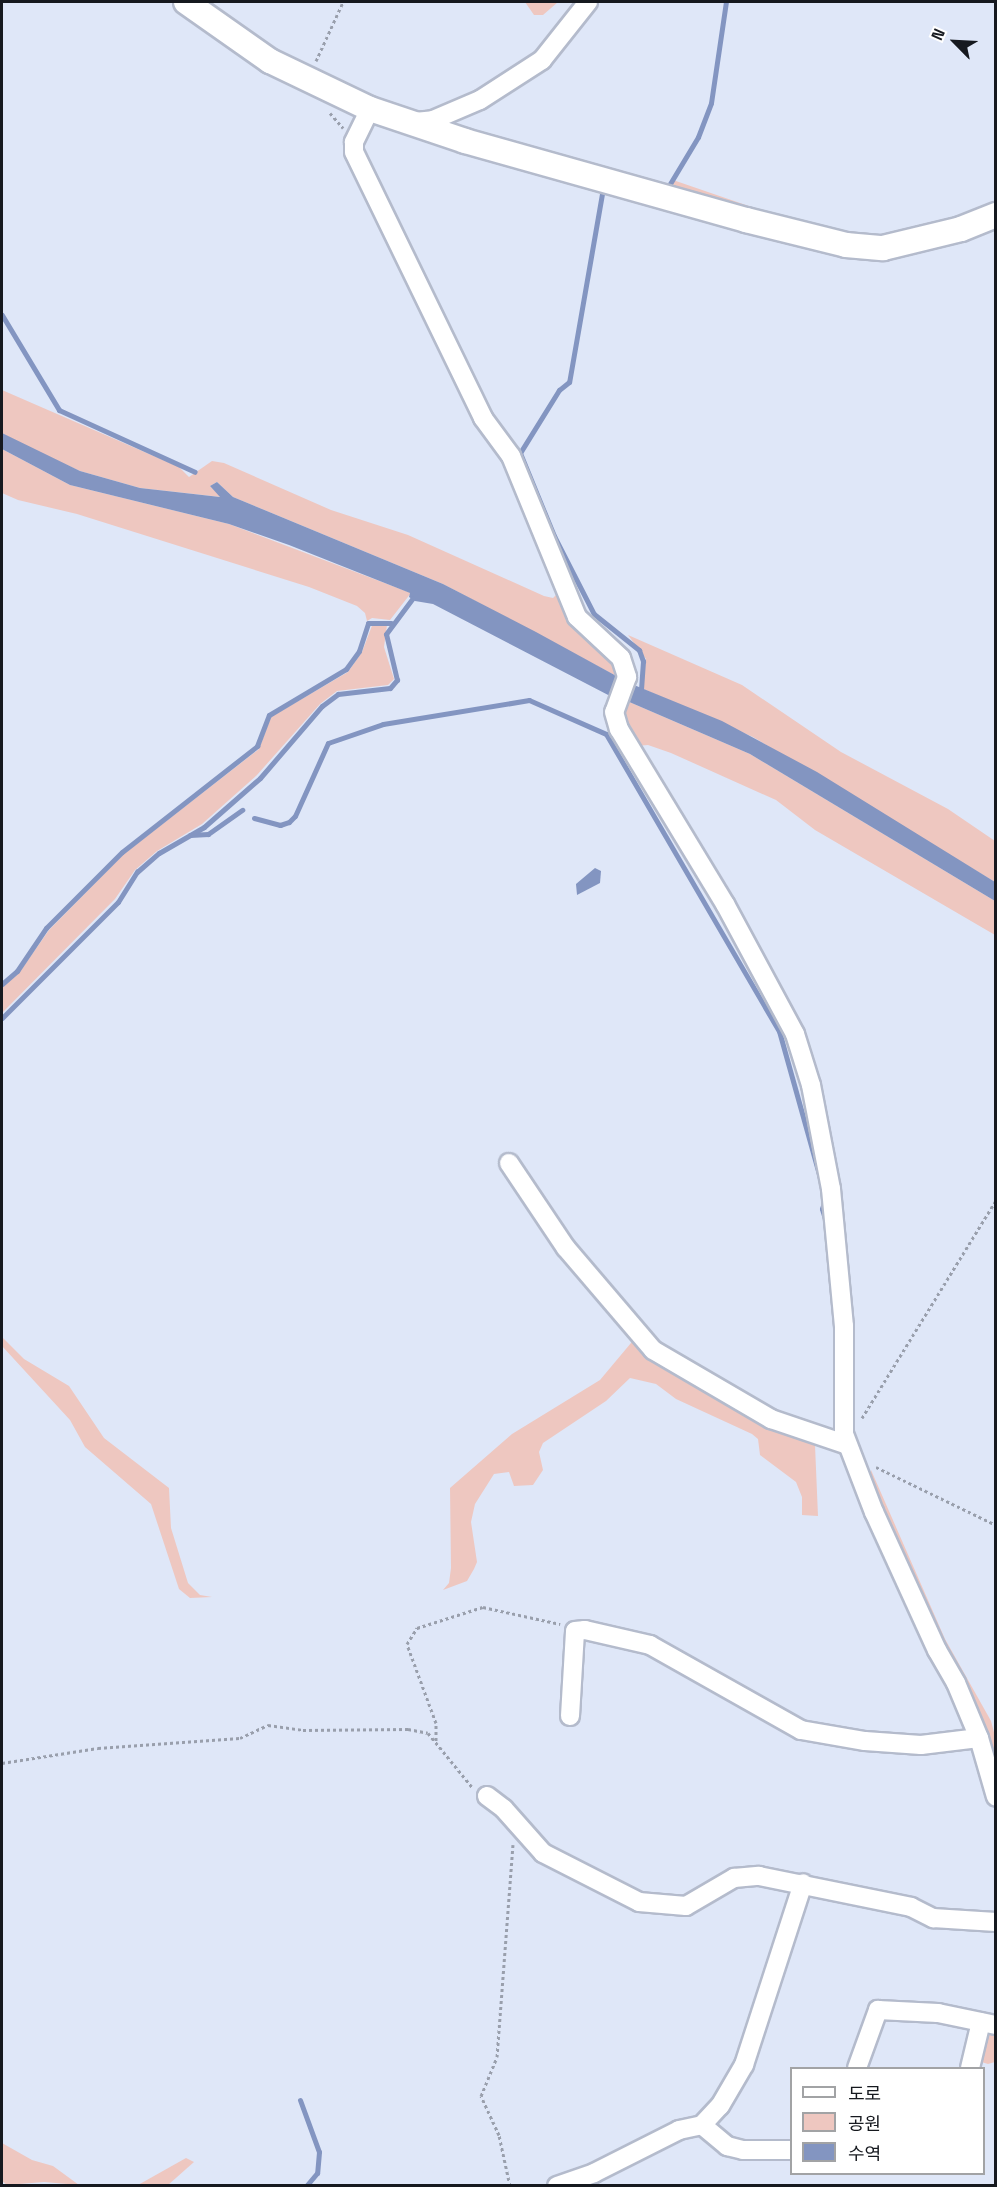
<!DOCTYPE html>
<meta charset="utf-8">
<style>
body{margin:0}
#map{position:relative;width:997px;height:2187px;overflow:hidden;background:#dfe7f8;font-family:"Space Grotesk","Noto Sans KR",sans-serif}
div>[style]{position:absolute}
.green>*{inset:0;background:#eec7c0}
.water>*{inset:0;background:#8395c1}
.stream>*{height:5px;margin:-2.5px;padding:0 2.5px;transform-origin:2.5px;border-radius:2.5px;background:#8395c1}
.path>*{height:3px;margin-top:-1.5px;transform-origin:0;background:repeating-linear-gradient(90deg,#999fac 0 3px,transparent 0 6px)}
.roads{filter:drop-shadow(2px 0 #b4bbcc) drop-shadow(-2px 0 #b4bbcc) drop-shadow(0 2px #b4bbcc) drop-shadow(0 -2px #b4bbcc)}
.minor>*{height:18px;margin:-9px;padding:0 9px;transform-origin:9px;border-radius:9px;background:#fff}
.tertiary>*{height:24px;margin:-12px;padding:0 12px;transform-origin:12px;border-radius:12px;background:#fff}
span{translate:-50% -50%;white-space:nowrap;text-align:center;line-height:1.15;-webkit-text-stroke:4.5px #fff;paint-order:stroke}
.frame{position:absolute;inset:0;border:3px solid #16191f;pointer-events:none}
.legend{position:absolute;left:790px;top:2067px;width:195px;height:108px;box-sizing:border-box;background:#fff;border:2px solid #a2a3a5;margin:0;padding:8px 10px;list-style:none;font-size:18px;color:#16191f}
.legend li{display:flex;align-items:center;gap:12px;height:30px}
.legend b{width:30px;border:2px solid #a2a3a5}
.north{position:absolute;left:925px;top:12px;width:60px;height:60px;-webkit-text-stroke:4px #fff;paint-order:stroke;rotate:294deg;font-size:16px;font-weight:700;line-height:24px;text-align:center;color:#16191f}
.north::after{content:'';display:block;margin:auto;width:21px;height:27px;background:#16191f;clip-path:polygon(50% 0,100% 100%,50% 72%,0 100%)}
</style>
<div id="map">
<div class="green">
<div style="clip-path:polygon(525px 2px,558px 2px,543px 15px,534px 15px)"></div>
<div style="clip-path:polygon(673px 180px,769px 213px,866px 242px,668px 189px)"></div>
<div style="clip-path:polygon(2px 390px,179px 467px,189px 477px,212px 461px,224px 463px,331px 510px,408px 535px,544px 596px,553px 598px,559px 592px,618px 666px,620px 678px,443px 584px,233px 497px,217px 482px,210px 486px,221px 497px,140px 488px,80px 471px,29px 448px,2px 433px)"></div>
<div style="clip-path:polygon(2px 449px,70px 485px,229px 524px,411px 593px,390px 620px,372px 618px,367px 621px,365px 613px,357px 606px,309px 587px,77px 514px,18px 500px,2px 493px)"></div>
<div style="clip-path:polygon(373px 623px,387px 625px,384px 647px,394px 679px,388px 685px,337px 691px,320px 704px,257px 775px,202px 824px,157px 851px,135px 870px,115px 899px,2px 1013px,2px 988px,19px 973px,49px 930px,124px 854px,259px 749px,271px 717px,348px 672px,362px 652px)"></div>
<div style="clip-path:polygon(628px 635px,742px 685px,841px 752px,948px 809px,995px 841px,995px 882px,753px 737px,641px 688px,646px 659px)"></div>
<div style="clip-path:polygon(627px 701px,750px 754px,995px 901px,995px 935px,815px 830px,776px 800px,671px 753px,648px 745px,636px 746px,621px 712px)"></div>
<div style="clip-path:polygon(2px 1337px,24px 1359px,69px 1386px,104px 1438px,169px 1488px,171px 1528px,188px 1583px,200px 1595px,212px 1597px,190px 1598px,179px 1589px,151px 1504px,85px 1447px,70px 1420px,2px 1346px)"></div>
<div style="clip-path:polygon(636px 1337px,674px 1372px,704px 1390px,815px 1445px,818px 1516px,802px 1515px,802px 1497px,796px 1482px,760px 1455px,758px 1439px,752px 1434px,676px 1399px,656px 1384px,630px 1378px,606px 1401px,543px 1443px,539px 1452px,543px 1470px,533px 1485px,514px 1486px,509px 1472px,494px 1474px,475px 1504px,471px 1522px,477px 1562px,474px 1569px,467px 1581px,443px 1590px,449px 1583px,451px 1568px,450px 1488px,512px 1434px,600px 1380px)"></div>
<div style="clip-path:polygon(871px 1470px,945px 1639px,991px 1721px,995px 1736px,995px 1766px,980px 1717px,941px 1639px,870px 1481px)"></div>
<div style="clip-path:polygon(986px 2027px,995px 2029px,995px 2062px,988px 2064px,978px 2061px)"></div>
<div style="clip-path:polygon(2px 2143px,32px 2160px,53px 2166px,79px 2185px,44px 2182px,7px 2185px,2px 2181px)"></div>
<div style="clip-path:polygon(186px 2158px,194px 2162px,168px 2185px,138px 2185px)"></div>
</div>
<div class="water">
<div style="clip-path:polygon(2px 433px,80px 471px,140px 488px,220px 497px,210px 486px,217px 482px,233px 497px,443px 584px,536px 632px,620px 678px,612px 697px,433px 604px,415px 601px,409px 597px,410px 593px,289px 545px,229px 524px,70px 485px,2px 449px)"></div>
<div style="clip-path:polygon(634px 685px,722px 721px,817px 772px,995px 882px,995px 901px,750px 754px,627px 701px)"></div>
<div style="clip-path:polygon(595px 868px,601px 871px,600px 883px,577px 895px,576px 884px)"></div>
</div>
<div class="stream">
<div style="left:663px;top:186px;width:5px;rotate:11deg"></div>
<div style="left:668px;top:187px;width:58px;rotate:-59deg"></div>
<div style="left:698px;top:137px;width:36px;rotate:-69deg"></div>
<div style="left:711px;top:103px;width:102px;rotate:-81.6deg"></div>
<div style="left:603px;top:188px;width:197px;rotate:99.9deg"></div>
<div style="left:569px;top:382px;width:13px;rotate:141deg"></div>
<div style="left:559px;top:390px;width:74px;rotate:121.8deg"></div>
<div style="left:520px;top:453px;width:90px;rotate:67.7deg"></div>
<div style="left:554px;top:536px;width:88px;rotate:62.9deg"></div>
<div style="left:594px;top:614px;width:58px;rotate:38.7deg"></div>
<div style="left:639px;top:650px;width:12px;rotate:70deg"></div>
<div style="left:643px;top:661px;width:27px;rotate:94deg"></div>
<div style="left:2px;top:315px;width:111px;rotate:59deg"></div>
<div style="left:59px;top:410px;width:149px;rotate:24.5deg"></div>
<div style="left:254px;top:818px;width:27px;rotate:15deg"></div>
<div style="left:280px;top:825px;width:9px;rotate:-18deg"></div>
<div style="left:289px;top:822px;width:8px;rotate:-45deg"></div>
<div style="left:295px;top:816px;width:80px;rotate:-65.7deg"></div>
<div style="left:328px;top:743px;width:58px;rotate:-19.1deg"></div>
<div style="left:383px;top:724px;width:148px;rotate:-9.3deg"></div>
<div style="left:529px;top:700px;width:84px;rotate:23.8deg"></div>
<div style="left:606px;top:734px;width:344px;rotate:59.8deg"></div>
<div style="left:779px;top:1031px;width:156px;rotate:74.4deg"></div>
<div style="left:190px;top:835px;width:18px;rotate:-3deg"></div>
<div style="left:208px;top:834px;width:42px;rotate:-35.2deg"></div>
<div style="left:2px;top:984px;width:20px;rotate:-41deg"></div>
<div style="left:17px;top:971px;width:52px;rotate:-56deg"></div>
<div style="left:46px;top:928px;width:107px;rotate:-45deg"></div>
<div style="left:122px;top:852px;width:172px;rotate:-38.1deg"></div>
<div style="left:257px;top:746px;width:33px;rotate:-69deg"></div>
<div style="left:269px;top:715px;width:90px;rotate:-30.9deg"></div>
<div style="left:346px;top:669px;width:22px;rotate:-54deg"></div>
<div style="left:359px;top:651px;width:29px;rotate:-72deg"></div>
<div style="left:368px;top:623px;width:23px"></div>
<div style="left:2px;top:1018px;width:164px;rotate:-45deg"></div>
<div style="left:118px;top:902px;width:36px;rotate:-58deg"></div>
<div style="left:137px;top:872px;width:29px;rotate:-41deg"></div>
<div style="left:159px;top:853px;width:52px;rotate:-30deg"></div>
<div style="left:204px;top:827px;width:74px;rotate:-41.2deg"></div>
<div style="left:260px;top:778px;width:95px;rotate:-49.3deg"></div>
<div style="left:322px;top:706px;width:20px;rotate:-37deg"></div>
<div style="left:338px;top:694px;width:52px;rotate:-6.6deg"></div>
<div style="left:390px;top:688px;width:11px;rotate:-49deg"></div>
<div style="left:397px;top:680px;width:47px;rotate:-103.4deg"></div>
<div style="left:386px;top:634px;width:44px;rotate:-53.4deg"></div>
<div style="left:825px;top:1199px;width:10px;rotate:107deg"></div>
<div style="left:822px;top:1209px;width:14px;rotate:73deg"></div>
<div style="left:300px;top:2100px;width:55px;rotate:69.9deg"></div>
<div style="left:319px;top:2152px;width:21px;rotate:95deg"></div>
<div style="left:317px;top:2173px;width:17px;rotate:130deg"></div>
</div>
<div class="path">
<div style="left:316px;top:61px;width:65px;rotate:-65.4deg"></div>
<div style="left:330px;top:113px;width:20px;rotate:49deg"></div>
<div style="left:862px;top:1418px;width:256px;rotate:-58.4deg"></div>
<div style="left:876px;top:1467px;width:133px;rotate:25.8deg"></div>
<div style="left:436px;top:1741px;width:18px;rotate:-90deg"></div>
<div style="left:436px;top:1723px;width:84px;rotate:-110.2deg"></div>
<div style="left:407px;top:1644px;width:19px;rotate:-58deg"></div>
<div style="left:417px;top:1628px;width:69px;rotate:-17.7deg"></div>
<div style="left:483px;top:1607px;width:79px;rotate:12.4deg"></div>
<div style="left:2px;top:1763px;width:97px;rotate:-8.9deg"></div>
<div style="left:98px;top:1748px;width:142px;rotate:-4deg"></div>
<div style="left:240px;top:1738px;width:31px;rotate:-25deg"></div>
<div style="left:268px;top:1725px;width:35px;rotate:8deg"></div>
<div style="left:303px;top:1730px;width:105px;rotate:-0.5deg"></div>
<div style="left:408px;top:1729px;width:20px;rotate:11deg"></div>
<div style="left:428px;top:1733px;width:70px;rotate:50.8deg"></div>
<div style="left:510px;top:2186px;width:52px;rotate:-102.2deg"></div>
<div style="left:499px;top:2135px;width:43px;rotate:-114.8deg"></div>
<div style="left:481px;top:2096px;width:42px;rotate:-67.7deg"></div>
<div style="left:497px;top:2057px;width:213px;rotate:-85.7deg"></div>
</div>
<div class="roads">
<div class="minor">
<div style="left:370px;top:109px;width:37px;rotate:116deg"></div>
<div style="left:354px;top:142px;width:10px;rotate:90deg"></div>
<div style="left:354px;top:152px;width:296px;rotate:64.1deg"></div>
<div style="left:483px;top:418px;width:47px;rotate:53.6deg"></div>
<div style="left:511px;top:456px;width:174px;rotate:67.7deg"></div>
<div style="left:577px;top:617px;width:60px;rotate:43deg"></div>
<div style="left:621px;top:658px;width:20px;rotate:72deg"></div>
<div style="left:627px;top:677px;width:37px;rotate:110deg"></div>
<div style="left:614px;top:712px;width:18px;rotate:74deg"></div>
<div style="left:619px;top:729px;width:205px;rotate:58.8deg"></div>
<div style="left:725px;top:904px;width:148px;rotate:61.7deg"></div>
<div style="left:795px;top:1034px;width:53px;rotate:72.6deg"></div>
<div style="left:811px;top:1085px;width:106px;rotate:79.1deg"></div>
<div style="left:831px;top:1189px;width:138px;rotate:84.6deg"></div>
<div style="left:844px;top:1326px;width:108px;rotate:90deg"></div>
<div style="left:844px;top:1434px;width:84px;rotate:69deg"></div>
<div style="left:874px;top:1512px;width:152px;rotate:65.5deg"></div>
<div style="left:937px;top:1650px;width:38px;rotate:60deg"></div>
<div style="left:956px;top:1683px;width:60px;rotate:67.3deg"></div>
<div style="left:979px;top:1738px;width:61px;rotate:73.9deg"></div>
<div style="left:415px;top:122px;width:18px;rotate:-6deg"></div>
<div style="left:433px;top:120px;width:51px;rotate:-23.1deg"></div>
<div style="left:480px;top:100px;width:74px;rotate:-32.8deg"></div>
<div style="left:542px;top:60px;width:74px;rotate:-51.6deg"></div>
<div style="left:509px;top:1163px;width:102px;rotate:56.2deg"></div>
<div style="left:566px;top:1248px;width:134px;rotate:49.5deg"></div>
<div style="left:653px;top:1350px;width:137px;rotate:30.3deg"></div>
<div style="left:771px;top:1419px;width:81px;rotate:18.7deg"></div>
<div style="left:570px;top:1716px;width:85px;rotate:-86.6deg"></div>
<div style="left:575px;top:1631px;width:10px;rotate:-6deg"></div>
<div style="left:585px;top:1630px;width:67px;rotate:13deg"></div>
<div style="left:650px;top:1645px;width:173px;rotate:29.4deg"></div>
<div style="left:801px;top:1730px;width:65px;rotate:9.8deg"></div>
<div style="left:865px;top:1741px;width:56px;rotate:4.1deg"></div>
<div style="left:921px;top:1745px;width:58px;rotate:-6.9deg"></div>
<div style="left:487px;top:1796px;width:21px;rotate:37deg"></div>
<div style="left:504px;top:1809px;width:59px;rotate:48.4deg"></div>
<div style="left:543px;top:1853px;width:108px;rotate:27deg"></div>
<div style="left:639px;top:1902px;width:47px;rotate:4.9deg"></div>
<div style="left:686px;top:1906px;width:56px;rotate:-30.3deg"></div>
<div style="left:734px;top:1878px;width:25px;rotate:-5deg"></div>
<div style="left:759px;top:1876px;width:155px;rotate:11.5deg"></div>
<div style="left:911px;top:1907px;width:25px;rotate:27deg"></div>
<div style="left:933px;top:1918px;width:63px;rotate:3.6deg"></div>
<div style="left:857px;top:2068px;width:62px;rotate:-70.1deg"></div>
<div style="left:878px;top:2010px;width:60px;rotate:2.9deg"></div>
<div style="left:938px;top:2013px;width:59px;rotate:11.7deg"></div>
<div style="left:970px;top:2068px;width:47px;rotate:-76.6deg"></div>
<div style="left:702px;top:2125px;width:33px;rotate:40deg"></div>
<div style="left:727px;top:2146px;width:16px;rotate:14deg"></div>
<div style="left:743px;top:2150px;width:49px"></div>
<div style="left:557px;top:2186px;width:39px;rotate:-19deg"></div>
<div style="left:594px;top:2173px;width:95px;rotate:-26.8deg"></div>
<div style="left:679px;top:2130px;width:24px;rotate:-12deg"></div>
<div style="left:702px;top:2125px;width:26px;rotate:-47deg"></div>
<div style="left:720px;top:2106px;width:48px;rotate:-59.7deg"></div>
<div style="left:744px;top:2065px;width:191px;rotate:-72deg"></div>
</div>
<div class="tertiary">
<div style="left:186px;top:2px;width:103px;rotate:35.1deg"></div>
<div style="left:270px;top:61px;width:111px;rotate:25.6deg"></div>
<div style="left:370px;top:109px;width:100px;rotate:18.6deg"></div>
<div style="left:465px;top:141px;width:292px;rotate:15.7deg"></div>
<div style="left:746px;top:220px;width:103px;rotate:14deg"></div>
<div style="left:846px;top:245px;width:37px;rotate:5deg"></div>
<div style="left:883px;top:248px;width:80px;rotate:-13.7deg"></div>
<div style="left:961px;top:229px;width:38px;rotate:-22deg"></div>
</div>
</div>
<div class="frame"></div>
<ul class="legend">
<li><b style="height:8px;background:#fff"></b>도로</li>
<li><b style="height:16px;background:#eec7c0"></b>공원</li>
<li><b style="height:16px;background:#8395c1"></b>수역</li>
</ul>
<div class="north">N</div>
</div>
